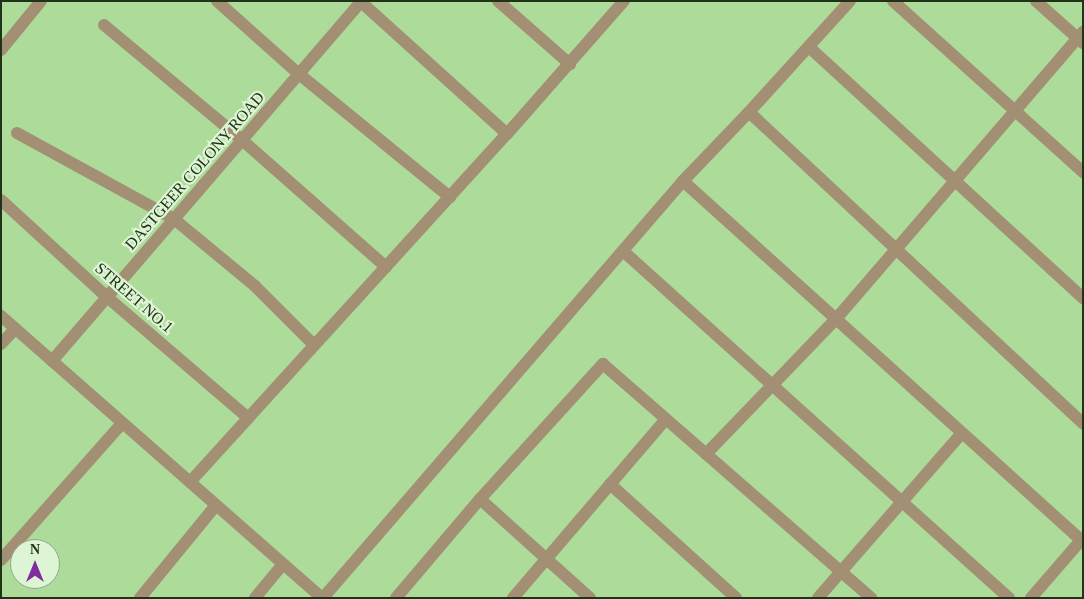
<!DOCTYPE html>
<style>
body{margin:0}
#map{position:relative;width:1084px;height:599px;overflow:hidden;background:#addc9a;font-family:Georgia,serif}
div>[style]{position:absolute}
.street>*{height:12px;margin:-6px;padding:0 6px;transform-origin:6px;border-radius:6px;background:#a39074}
span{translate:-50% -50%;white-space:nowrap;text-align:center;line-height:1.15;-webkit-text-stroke:4.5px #ddf5d4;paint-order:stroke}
.street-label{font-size:16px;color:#203218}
.frame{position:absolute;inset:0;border:2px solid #203218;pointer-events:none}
.north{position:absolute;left:10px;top:539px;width:50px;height:50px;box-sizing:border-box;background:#ddf5d4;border:1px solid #91a789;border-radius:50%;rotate:0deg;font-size:14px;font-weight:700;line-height:20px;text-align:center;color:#203218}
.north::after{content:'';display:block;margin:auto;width:18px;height:22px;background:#812d9c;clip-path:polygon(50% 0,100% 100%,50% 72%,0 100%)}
</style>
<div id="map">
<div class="street">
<div style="left:217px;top:1px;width:110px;rotate:41.7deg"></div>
<div style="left:299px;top:74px;width:195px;rotate:39.2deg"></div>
<div style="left:360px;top:1px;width:198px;rotate:42.1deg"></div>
<div style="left:498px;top:1px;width:96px;rotate:41.2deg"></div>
<div style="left:850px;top:1px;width:150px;rotate:132.3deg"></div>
<div style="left:749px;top:112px;width:457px;rotate:43deg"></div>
<div style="left:893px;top:1px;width:256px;rotate:42deg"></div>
<div style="left:1036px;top:1px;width:63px;rotate:41.8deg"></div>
<div style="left:104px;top:25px;width:180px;rotate:39.8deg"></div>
<div style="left:242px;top:140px;width:192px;rotate:41.4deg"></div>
<div style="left:809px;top:47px;width:372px;rotate:42.5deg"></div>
<div style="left:1px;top:50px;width:63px;rotate:-50.8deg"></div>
<div style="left:17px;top:133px;width:179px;rotate:28.7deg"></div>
<div style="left:174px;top:219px;width:105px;rotate:39.6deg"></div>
<div style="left:255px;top:286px;width:83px;rotate:45deg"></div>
<div style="left:683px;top:181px;width:536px;rotate:42.05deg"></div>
<div style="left:1px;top:200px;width:144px;rotate:42.5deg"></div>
<div style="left:107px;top:297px;width:186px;rotate:40.6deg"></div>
<div style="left:623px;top:251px;width:519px;rotate:41.95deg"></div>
<div style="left:1px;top:316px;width:427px;rotate:41.3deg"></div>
<div style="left:1px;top:344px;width:21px;rotate:-47deg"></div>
<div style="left:52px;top:361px;width:475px;rotate:-49.3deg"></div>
<div style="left:706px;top:454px;width:187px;rotate:-46.1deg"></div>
<div style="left:836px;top:319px;width:379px;rotate:-49.3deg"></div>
<div style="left:190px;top:482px;width:471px;rotate:-47.7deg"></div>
<div style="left:507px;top:134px;width:177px;rotate:-48.7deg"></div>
<div style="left:610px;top:484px;width:170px;rotate:42.1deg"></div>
<div style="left:480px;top:499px;width:148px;rotate:42deg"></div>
<div style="left:1px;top:560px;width:183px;rotate:-48.5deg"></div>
<div style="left:140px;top:598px;width:120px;rotate:-50.7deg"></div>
<div style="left:255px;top:598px;width:44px;rotate:-50.5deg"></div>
<div style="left:323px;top:598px;width:551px;rotate:-49.2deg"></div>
<div style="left:683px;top:181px;width:95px;rotate:-46.3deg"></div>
<div style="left:396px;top:598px;width:130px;rotate:-49.7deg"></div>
<div style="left:480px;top:499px;width:183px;rotate:-47.7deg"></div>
<div style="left:603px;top:364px;width:356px;rotate:41.1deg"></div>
<div style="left:513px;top:598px;width:235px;rotate:-49.5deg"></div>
<div style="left:818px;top:598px;width:219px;rotate:-48.9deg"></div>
<div style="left:1031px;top:598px;width:79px;rotate:-49.1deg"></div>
</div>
<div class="street-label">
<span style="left:195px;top:171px;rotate:-49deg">DASTGEER COLONY ROAD</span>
<span style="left:134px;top:298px;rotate:41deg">STREET NO.1</span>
</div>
<div class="frame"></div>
<div class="north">N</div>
</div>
